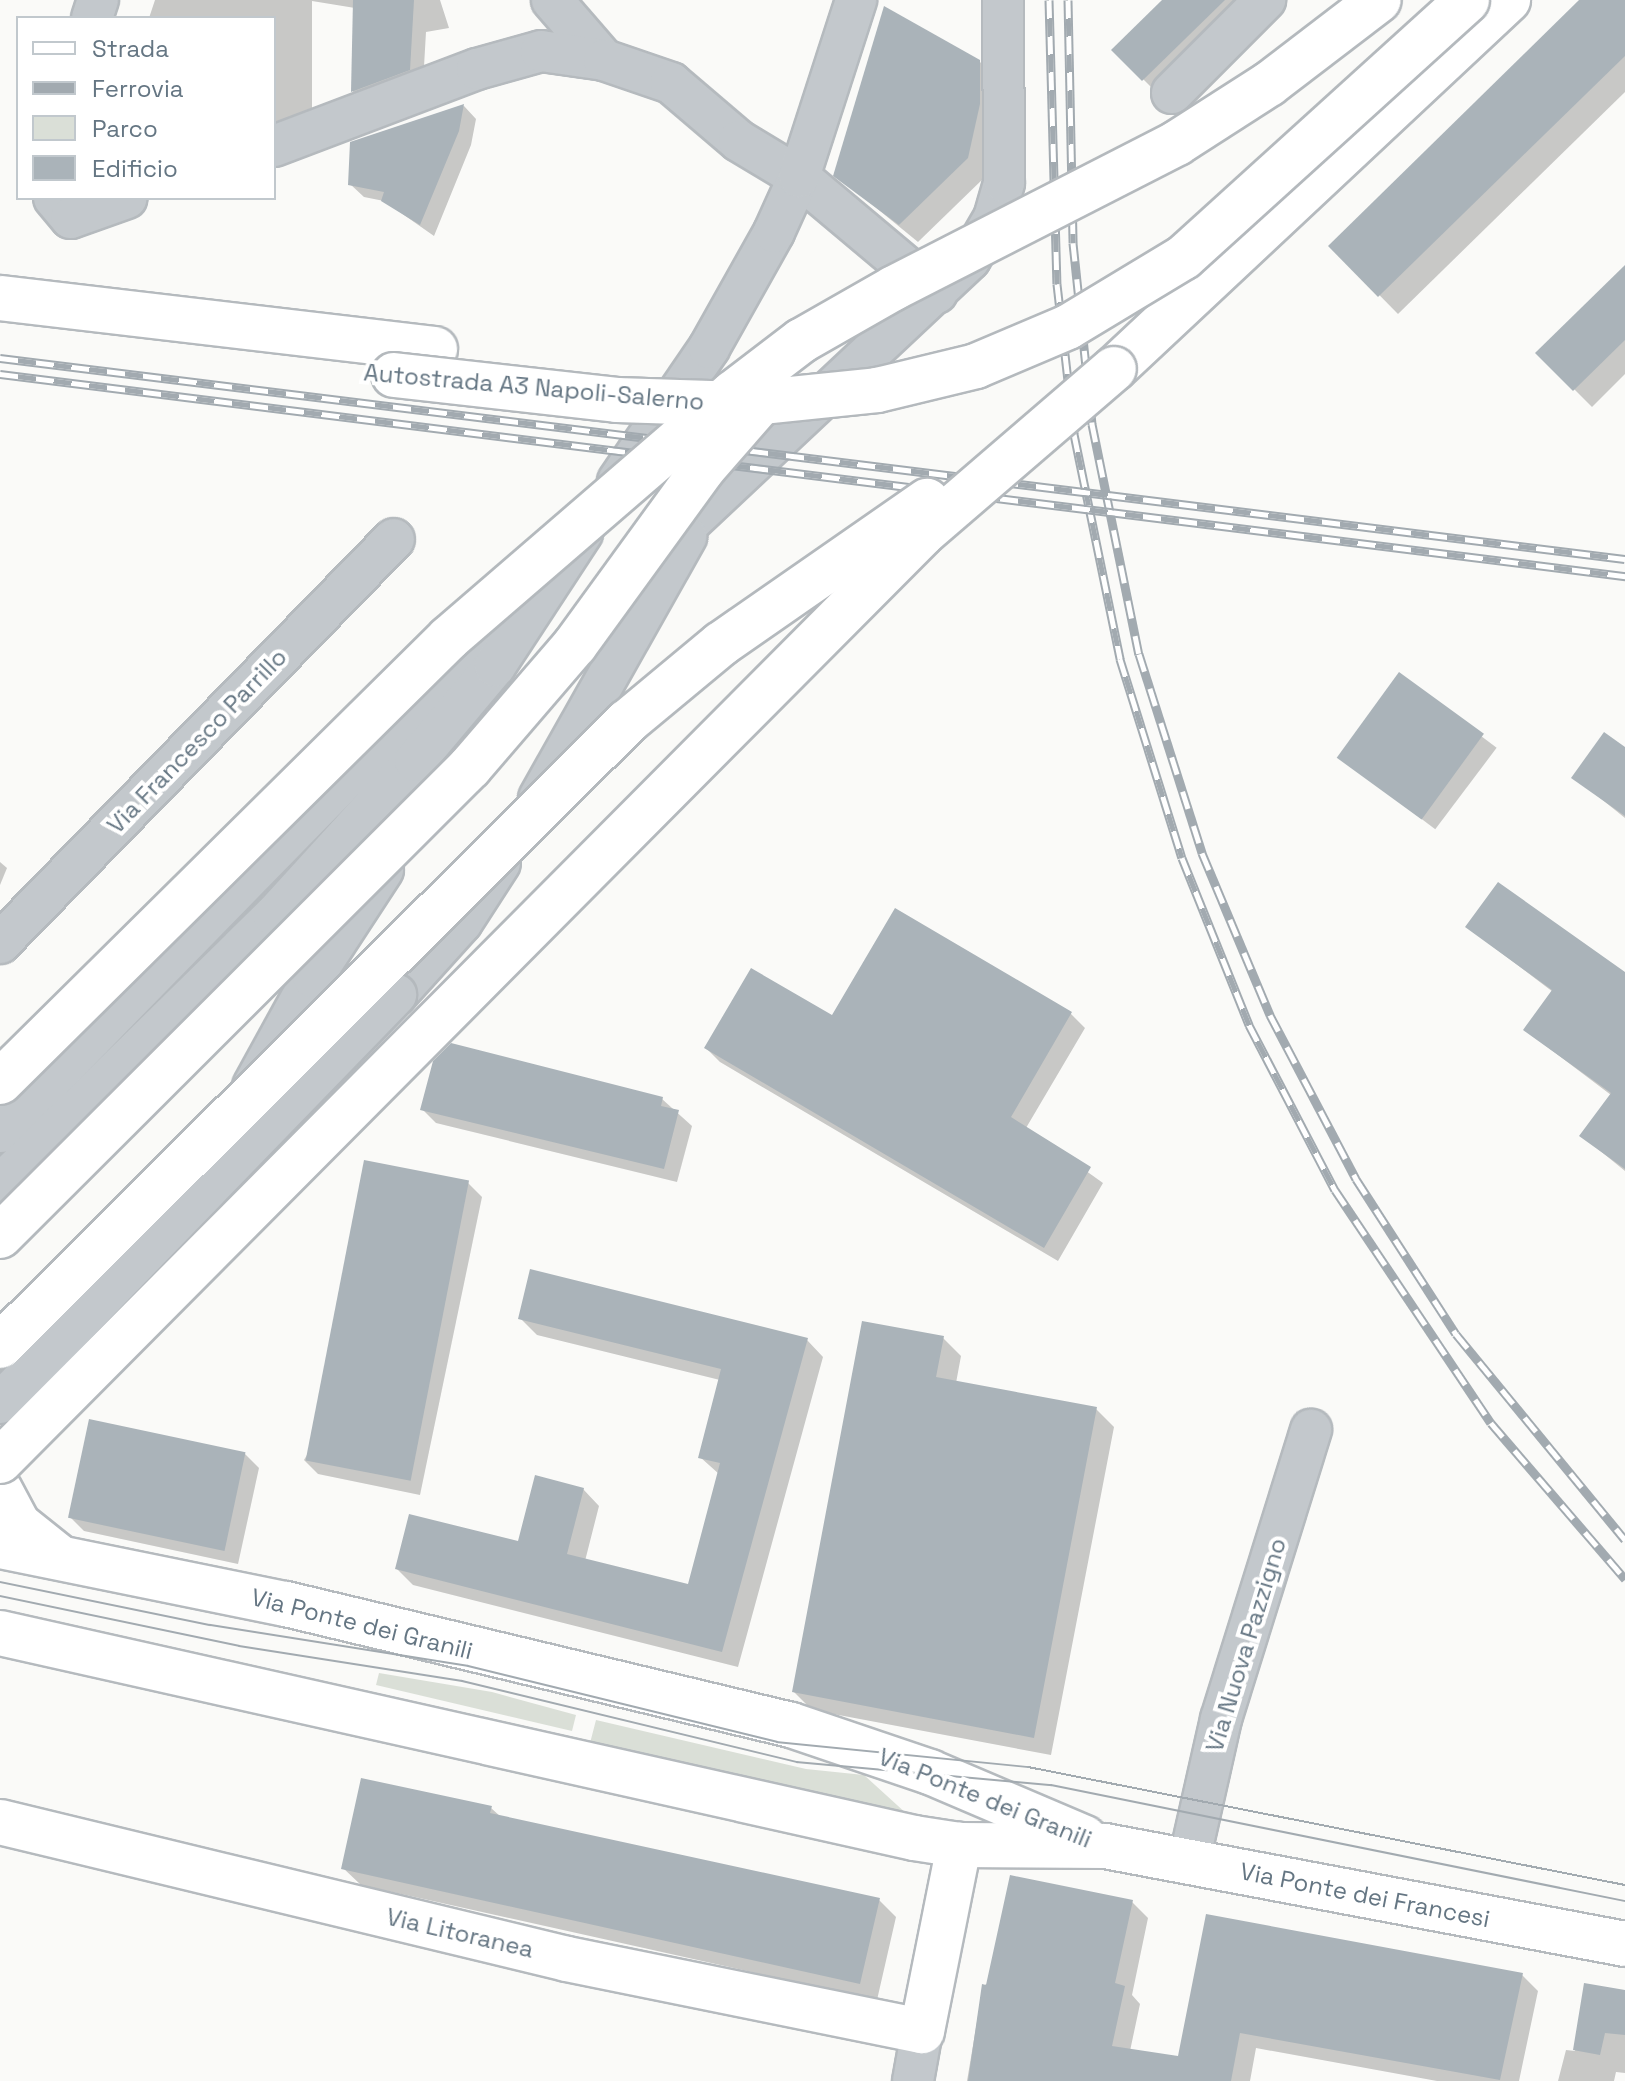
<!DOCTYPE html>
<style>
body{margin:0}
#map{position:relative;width:1625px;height:2081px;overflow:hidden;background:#fafaf8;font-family:"Space Grotesk",sans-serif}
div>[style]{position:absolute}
.green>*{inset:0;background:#dadfd7}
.shadow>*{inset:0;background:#0003;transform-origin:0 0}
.building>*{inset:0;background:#aab3b9;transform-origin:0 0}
.roads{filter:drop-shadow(2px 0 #b5babe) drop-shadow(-2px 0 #b5babe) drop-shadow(0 2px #b5babe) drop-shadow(0 -2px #b5babe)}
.minor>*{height:40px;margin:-20px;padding:0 20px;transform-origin:20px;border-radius:20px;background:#c3c8cc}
.major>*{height:44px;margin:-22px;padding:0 22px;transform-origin:22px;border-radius:22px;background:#fff}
.highway>*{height:44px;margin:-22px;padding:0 22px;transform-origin:22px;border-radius:22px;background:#fff}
.tram>*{height:2px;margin:-1px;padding:0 1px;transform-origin:1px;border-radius:1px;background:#a2aab0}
.rail>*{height:9px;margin-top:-4.5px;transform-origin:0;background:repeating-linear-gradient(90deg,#fff 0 18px,#a2aab0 0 36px);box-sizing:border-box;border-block:2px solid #a2aab0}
.bridges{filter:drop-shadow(2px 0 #b4b9bd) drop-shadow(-2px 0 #b4b9bd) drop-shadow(0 2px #b4b9bd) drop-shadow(0 -2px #b4b9bd)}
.minor-bridge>*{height:40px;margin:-20px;padding:0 20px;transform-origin:20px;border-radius:20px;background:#c3c8cc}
.highway-bridge>*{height:44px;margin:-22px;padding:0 22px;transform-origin:22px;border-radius:22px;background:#fff}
span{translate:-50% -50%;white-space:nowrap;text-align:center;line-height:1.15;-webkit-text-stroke:8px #fff;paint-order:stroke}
.street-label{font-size:24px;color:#657683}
.legend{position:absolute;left:16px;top:16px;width:260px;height:184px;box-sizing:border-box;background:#fff;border:2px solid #c1c8cd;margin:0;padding:10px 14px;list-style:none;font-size:24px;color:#657683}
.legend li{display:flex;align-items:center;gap:16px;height:40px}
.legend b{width:40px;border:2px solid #c1c8cd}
</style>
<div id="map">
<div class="green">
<div style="clip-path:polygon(379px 1673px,492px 1692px,576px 1715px,572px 1731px,376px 1685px)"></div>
<div style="clip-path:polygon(596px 1720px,806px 1769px,864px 1775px,908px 1815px,589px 1747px)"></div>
</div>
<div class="shadow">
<div style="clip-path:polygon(155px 0,440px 0,449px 28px,426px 32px,423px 84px,366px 105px,353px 92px,355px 8px,312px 1px,312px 126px,274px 138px,274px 18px,149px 18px)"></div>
<div style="clip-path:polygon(1165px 0,1252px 0,1157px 93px,1114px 50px)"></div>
<div style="clip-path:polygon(1582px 0,1625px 0,1625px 92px,1398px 314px,1331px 246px)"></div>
<div style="clip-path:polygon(979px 61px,998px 80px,986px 176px,918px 242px,836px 175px)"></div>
<div style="clip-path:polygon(464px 106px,476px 119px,471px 145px,434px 236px,384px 201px,364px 197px,350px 184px,351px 143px)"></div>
<div style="clip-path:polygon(1625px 268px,1625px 374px,1592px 407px,1538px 353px)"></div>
<div style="left:1400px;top:675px;width:121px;height:102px;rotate:37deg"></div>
<div style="clip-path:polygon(1625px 749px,1625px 818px,1574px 777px)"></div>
<div style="clip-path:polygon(0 862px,7px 868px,0 885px)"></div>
<div style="clip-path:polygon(896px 911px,1071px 1014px,1085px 1028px,1026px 1128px,1103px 1183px,1058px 1261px,720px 1062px,706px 1048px,833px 1017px)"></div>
<div style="clip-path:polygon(1467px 927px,1625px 975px,1625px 1171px,1582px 1136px,1611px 1095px,1525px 1030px,1553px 992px)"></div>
<div style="clip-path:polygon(662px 1099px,692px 1126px,677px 1182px,436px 1123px,422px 1109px)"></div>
<div style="clip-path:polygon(468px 1183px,482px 1197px,420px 1495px,318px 1474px,304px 1460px)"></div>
<div style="clip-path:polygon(520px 1318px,807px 1340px,823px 1357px,738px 1667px,413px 1585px,397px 1569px,519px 1544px,583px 1489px,599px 1506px,585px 1561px,690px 1587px,719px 1474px,700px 1457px,720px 1380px,537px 1335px)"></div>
<div style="clip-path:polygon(943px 1338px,961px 1356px,956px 1383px,1096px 1409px,1114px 1427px,1051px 1755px,812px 1710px,794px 1692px)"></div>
<div style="clip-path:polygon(245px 1454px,259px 1468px,238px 1564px,84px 1531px,70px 1517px)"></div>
<div style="clip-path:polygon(491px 1808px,501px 1817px,879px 1900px,896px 1917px,877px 2000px,361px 1885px,343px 1868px)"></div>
<div style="clip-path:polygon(1132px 1902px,1148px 1918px,1132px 1995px,1140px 2004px,1130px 2051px,1180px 2059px,1208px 1916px,1522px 1975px,1538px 1991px,1519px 2081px,1437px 2081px,1256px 2048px,1250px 2081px,967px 2081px,983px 1986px)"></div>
<div style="clip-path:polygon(1586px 1985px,1625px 1992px,1625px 2073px,1616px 2072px,1614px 2081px,1558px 2081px,1566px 2050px,1575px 2051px)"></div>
</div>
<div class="building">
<div style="clip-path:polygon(353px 0,414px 0,410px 70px,351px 92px)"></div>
<div style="clip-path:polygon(1162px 0,1225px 0,1142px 81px,1111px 50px)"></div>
<div style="clip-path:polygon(1579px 0,1625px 0,1625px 56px,1378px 297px,1328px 246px)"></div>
<div style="clip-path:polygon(884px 6px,980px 60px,980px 104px,968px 158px,899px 225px,833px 176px)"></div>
<div style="clip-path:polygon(464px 104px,459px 131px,420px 225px,381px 201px,384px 192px,348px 185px,350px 142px)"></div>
<div style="clip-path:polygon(1625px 265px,1625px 340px,1573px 391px,1535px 353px)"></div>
<div style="left:1399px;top:672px;width:105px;height:106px;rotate:36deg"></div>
<div style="clip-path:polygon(1604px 732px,1625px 747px,1625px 816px,1571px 778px)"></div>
<div style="clip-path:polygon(1498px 882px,1625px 972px,1625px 1169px,1579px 1136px,1611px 1093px,1523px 1030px,1552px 990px,1465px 927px)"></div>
<div style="clip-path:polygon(895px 908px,1072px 1012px,1011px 1117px,1091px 1167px,1044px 1248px,704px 1048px,751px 968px,832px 1015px)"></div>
<div style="clip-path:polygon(451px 1043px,663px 1097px,661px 1106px,679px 1110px,664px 1169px,420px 1110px,433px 1061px)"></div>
<div style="left:364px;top:1160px;width:107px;height:306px;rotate:11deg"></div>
<div style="clip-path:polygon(530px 1269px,808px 1338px,722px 1652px,395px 1569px,409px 1514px,518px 1541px,535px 1475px,584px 1488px,567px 1554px,688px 1584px,720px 1463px,698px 1458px,721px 1369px,518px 1319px)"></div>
<div style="clip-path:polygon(862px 1321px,944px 1336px,936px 1377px,1097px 1407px,1034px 1738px,792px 1692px)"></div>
<div style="left:89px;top:1419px;width:160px;height:101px;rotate:12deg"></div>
<div style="clip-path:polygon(361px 1778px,492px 1806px,490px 1813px,880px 1898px,860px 1984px,341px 1869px)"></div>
<div style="clip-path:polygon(1010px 1875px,1133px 1900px,1115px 1983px,1125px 1986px,1112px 2046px,1178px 2056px,1206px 1914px,1523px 1973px,1500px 2080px,1240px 2033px,1231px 2081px,968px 2081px,982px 1984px,986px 1985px)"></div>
<div style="clip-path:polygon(1584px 1983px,1625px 1990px,1625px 2035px,1605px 2033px,1600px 2055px,1573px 2050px)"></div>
</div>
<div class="roads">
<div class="minor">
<div style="left:552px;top:0;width:79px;rotate:49.1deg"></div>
<div style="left:92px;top:18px;width:19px;rotate:-72deg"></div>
<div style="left:1172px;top:93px;width:132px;rotate:-45deg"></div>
<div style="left:274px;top:146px;width:217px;rotate:-20.8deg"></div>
<div style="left:477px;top:69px;width:66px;rotate:-15.7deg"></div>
<div style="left:541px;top:51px;width:64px;rotate:8.1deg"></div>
<div style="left:604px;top:60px;width:71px;rotate:18.9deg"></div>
<div style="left:671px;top:83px;width:89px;rotate:40.5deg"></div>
<div style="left:739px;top:141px;width:70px;rotate:31deg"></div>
<div style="left:799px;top:177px;width:180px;rotate:40deg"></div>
<div style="left:54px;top:198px;width:26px;rotate:50deg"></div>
<div style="left:71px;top:218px;width:59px;rotate:-19.7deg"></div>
<div style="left:618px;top:481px;width:161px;rotate:-55.6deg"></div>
<div style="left:709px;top:348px;width:133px;rotate:-60.7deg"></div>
<div style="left:774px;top:232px;width:60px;rotate:-65.6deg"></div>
<div style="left:799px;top:177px;width:186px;rotate:-72.1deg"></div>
<div style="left:657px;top:553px;width:429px;rotate:-43.2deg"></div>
<div style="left:970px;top:259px;width:48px;rotate:-59.7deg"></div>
<div style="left:994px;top:218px;width:37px;rotate:-74deg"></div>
<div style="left:1004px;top:182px;width:182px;rotate:-90.3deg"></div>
<div style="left:539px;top:798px;width:300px;rotate:-60.6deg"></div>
<div style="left:0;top:943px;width:564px;rotate:-45.72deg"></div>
<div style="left:396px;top:995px;width:98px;rotate:-47.9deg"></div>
<div style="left:462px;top:922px;width:70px;rotate:-57.2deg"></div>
<div style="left:253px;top:1086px;width:124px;rotate:-61.2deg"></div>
<div style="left:313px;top:977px;width:128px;rotate:-56.8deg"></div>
<div style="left:0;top:1132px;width:723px;rotate:-45.62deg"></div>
<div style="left:0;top:1185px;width:384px;rotate:-44.5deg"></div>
<div style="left:274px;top:916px;width:210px;rotate:-47.7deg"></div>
<div style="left:415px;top:761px;width:124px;rotate:-49.9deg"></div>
<div style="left:495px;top:666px;width:159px;rotate:-56.8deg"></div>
<div style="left:1189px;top:1861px;width:146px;rotate:-77.3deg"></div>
<div style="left:1221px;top:1719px;width:303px;rotate:-72.7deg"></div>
<div style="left:913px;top:2081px;width:51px;rotate:-79.8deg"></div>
</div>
<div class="major">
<div style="left:0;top:1490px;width:40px;rotate:62deg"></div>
<div style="left:19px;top:1525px;width:50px;rotate:38.5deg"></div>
<div style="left:0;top:1546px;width:292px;rotate:11.5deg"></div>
<div style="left:286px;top:1604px;width:519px;rotate:13.47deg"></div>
<div style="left:791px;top:1725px;width:147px;rotate:18.7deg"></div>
<div style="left:930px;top:1772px;width:168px;rotate:23.1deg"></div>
<div style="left:0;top:1633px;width:937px;rotate:12.64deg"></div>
<div style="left:914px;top:1838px;width:46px;rotate:8.8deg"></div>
<div style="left:959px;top:1845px;width:146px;rotate:0.4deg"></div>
<div style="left:1105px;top:1846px;width:529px;rotate:10.67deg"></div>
<div style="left:0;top:1822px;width:583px;rotate:13.58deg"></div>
<div style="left:567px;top:1959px;width:362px;rotate:11.5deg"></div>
<div style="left:922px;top:2031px;width:190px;rotate:-78.7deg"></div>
</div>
<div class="highway">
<div style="left:0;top:298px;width:438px;rotate:6.7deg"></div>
<div style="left:1114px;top:369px;width:540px;rotate:-43.12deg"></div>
</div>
</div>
<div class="tram">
<div style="left:0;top:1582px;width:214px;rotate:11.6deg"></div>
<div style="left:210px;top:1625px;width:261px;rotate:9deg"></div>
<div style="left:468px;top:1666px;width:318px;rotate:13.8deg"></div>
<div style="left:777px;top:1742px;width:252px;rotate:5.7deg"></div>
<div style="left:1028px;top:1767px;width:609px;rotate:11.18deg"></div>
<div style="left:0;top:1596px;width:244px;rotate:11.8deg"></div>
<div style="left:239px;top:1646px;width:226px;rotate:8.9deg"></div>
<div style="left:462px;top:1681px;width:345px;rotate:13.6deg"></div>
<div style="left:797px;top:1762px;width:255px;rotate:5.2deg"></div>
<div style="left:1051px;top:1785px;width:586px;rotate:11.43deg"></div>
</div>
<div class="rail">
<div style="left:1049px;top:0;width:284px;rotate:88.4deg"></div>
<div style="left:1057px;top:284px;width:151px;rotate:83.5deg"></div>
<div style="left:1074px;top:434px;width:230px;rotate:78.4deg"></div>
<div style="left:1120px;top:659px;width:208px;rotate:72.7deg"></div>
<div style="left:1182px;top:858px;width:180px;rotate:68.1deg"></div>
<div style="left:1249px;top:1025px;width:186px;rotate:62.5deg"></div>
<div style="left:1335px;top:1190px;width:280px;rotate:56.2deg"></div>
<div style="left:1491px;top:1423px;width:206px;rotate:49.3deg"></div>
<div style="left:1068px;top:0;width:243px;rotate:88.8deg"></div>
<div style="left:1073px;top:243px;width:182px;rotate:84deg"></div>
<div style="left:1092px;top:424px;width:235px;rotate:78.5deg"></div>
<div style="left:1139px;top:654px;width:209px;rotate:72.4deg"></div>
<div style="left:1202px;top:853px;width:176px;rotate:67.2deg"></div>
<div style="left:1270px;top:1015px;width:185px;rotate:62.3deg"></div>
<div style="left:1356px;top:1179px;width:184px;rotate:57.2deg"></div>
<div style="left:1456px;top:1334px;width:266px;rotate:50.6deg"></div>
<div style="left:0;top:358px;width:1637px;rotate:7.05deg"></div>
<div style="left:0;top:374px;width:1638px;rotate:7.09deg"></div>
</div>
<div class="bridges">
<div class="minor-bridge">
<div style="left:0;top:1403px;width:569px;rotate:-45.86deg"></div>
</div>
<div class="highway-bridge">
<div style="left:394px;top:375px;width:224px;rotate:6.4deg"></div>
<div style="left:617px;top:400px;width:125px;rotate:1.8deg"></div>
<div style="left:742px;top:404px;width:136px;rotate:-5.9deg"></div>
<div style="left:877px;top:390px;width:102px;rotate:-13.6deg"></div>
<div style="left:976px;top:366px;width:100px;rotate:-23deg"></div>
<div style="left:1068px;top:327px;width:135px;rotate:-31.1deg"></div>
<div style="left:1184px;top:257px;width:382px;rotate:-42.2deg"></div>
<div style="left:0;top:1082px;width:631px;rotate:-44.68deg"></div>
<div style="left:449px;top:638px;width:375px;rotate:-40.8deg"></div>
<div style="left:733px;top:393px;width:86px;rotate:-37.4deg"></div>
<div style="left:801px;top:341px;width:107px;rotate:-29.7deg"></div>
<div style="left:894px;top:288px;width:318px;rotate:-27.1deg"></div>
<div style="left:1177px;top:143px;width:109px;rotate:-32.7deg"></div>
<div style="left:1269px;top:84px;width:138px;rotate:-37.4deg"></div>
<div style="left:0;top:1236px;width:664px;rotate:-44.94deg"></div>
<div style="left:470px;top:767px;width:161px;rotate:-49.3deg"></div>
<div style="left:575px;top:645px;width:216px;rotate:-54deg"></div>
<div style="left:702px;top:470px;width:103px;rotate:-48.9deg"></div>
<div style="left:0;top:1346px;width:885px;rotate:-44.86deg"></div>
<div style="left:627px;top:722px;width:122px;rotate:-39.7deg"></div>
<div style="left:721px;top:644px;width:251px;rotate:-34.8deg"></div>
<div style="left:0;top:1461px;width:1307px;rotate:-45.15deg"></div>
<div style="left:922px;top:534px;width:253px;rotate:-40.7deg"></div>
</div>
</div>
<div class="street-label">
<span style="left:534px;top:387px;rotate:5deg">Autostrada A3 Napoli-Salerno</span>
<span style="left:197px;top:741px;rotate:-46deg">Via Francesco Parrillo</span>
<span style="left:362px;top:1624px;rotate:14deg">Via Ponte dei Granili</span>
<span style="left:1246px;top:1645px;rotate:-73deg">Via Nuova Pazzigno</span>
<span style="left:985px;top:1798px;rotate:22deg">Via Ponte dei Granili</span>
<span style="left:1365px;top:1895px;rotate:11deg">Via Ponte dei Francesi</span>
<span style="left:460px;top:1933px;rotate:13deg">Via Litoranea</span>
</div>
<ul class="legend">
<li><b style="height:10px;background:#fff"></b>Strada</li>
<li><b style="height:10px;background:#a2aab0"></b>Ferrovia</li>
<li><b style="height:22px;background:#dadfd7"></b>Parco</li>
<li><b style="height:22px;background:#aab3b9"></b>Edificio</li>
</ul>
</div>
